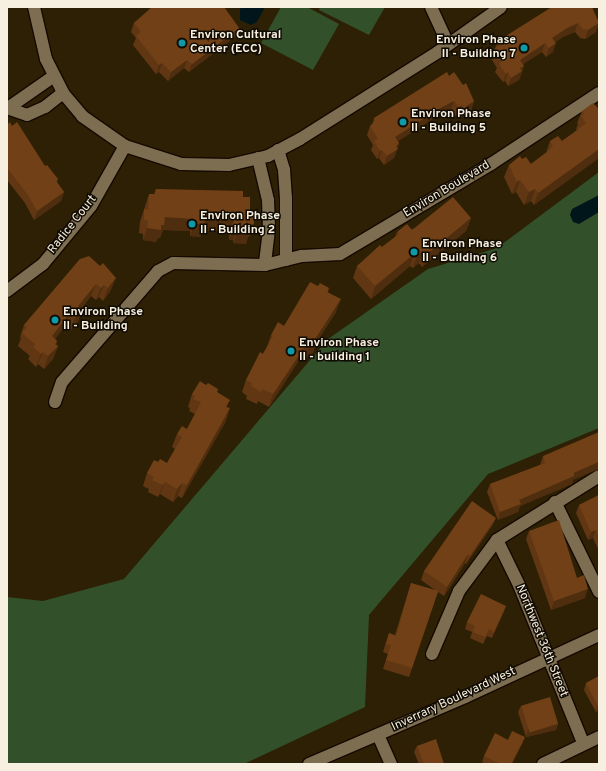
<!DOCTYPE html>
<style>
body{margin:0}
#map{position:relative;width:606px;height:771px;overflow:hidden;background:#2d2005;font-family:Overpass,sans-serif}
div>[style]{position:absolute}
.green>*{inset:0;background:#32512b}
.water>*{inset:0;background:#00161b}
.roads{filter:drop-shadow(1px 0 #150900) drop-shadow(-1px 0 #150900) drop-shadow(0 1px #150900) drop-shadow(0 -1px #150900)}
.minor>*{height:12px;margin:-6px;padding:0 6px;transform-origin:6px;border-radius:6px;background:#7d6e52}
.wall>*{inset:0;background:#613713}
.shaded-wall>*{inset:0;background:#4f2d0f}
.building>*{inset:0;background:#714016;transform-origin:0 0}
.dots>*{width:11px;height:11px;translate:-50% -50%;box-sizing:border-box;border:2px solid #100b03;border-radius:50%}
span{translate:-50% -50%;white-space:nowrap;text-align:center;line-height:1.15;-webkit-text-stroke:3px #100b03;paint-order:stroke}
.poi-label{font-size:12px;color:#f7efdf;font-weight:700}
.left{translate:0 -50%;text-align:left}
.right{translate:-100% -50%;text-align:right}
.street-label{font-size:12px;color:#f7efdf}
.frame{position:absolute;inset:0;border:8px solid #f7efdf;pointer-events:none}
</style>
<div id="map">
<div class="green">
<div style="clip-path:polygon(281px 7px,307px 7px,339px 24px,313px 70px,261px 43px)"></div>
<div style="clip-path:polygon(320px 7px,385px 7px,369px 35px,319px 10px)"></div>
<div style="clip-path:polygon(599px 172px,599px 428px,488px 474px,369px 615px,365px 707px,244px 764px,7px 764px,7px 597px,43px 601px,124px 579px,328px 339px,428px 269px,497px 248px)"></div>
</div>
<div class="water">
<div style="clip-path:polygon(243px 7px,265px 7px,257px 22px,251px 25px,240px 20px,240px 9px)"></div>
<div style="clip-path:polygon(599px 195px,599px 212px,579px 224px,573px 222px,570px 215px,572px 209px)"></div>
</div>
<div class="roads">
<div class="minor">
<div style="left:34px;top:7px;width:53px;rotate:77deg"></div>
<div style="left:46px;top:59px;width:38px;rotate:63deg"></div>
<div style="left:63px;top:93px;width:30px;rotate:50deg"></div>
<div style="left:82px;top:116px;width:52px;rotate:34.9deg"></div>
<div style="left:125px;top:146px;width:59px;rotate:17.8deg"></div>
<div style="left:181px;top:164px;width:48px;rotate:1.2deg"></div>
<div style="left:229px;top:165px;width:40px;rotate:-13deg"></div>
<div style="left:268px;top:156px;width:36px;rotate:-28deg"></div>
<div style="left:300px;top:139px;width:163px;rotate:-32.2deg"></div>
<div style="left:438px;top:52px;width:77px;rotate:-35.5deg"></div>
<div style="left:431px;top:7px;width:41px;rotate:65.3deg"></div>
<div style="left:7px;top:108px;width:21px;rotate:19deg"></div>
<div style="left:27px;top:115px;width:20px;rotate:-24deg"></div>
<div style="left:45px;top:107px;width:23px;rotate:-38deg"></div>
<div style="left:8px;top:108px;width:56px;rotate:-34.8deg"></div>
<div style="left:278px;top:150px;width:21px;rotate:73deg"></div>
<div style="left:284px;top:170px;width:28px;rotate:86deg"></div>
<div style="left:286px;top:198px;width:62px;rotate:90deg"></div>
<div style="left:258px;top:158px;width:43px;rotate:76.6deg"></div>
<div style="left:268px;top:200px;width:30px;rotate:88deg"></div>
<div style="left:269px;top:230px;width:35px;rotate:97deg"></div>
<div style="left:7px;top:291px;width:45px;rotate:-36.9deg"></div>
<div style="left:43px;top:264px;width:75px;rotate:-50.4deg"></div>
<div style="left:91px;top:206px;width:69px;rotate:-60.5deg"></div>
<div style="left:55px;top:402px;width:21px;rotate:-71deg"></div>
<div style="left:62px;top:382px;width:147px;rotate:-49.1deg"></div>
<div style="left:158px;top:271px;width:17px;rotate:-28deg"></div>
<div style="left:173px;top:263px;width:92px;rotate:1.2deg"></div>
<div style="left:265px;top:265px;width:38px;rotate:-14deg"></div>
<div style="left:302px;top:256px;width:38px;rotate:-3deg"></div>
<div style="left:340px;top:254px;width:176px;rotate:-30.8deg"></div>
<div style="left:491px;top:164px;width:129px;rotate:-33.3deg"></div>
<div style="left:555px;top:502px;width:100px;rotate:63.9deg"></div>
<div style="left:497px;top:540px;width:50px;rotate:63.9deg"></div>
<div style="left:519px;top:585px;width:170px;rotate:67.9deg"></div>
<div style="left:432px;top:654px;width:69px;rotate:-66.8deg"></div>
<div style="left:459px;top:591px;width:64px;rotate:-53.3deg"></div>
<div style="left:497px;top:540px;width:120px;rotate:-32.1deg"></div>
<div style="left:378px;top:735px;width:32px;rotate:66deg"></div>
<div style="left:309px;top:764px;width:170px;rotate:-23.2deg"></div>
<div style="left:465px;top:697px;width:148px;rotate:-24.8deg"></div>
<div style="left:543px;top:764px;width:62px;rotate:-25.7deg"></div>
</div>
</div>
<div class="wall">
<div style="clip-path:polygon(151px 7px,224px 7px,239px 28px,236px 36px,189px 72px,184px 68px,168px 81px,159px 72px,156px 74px,133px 45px,136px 38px,131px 32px,134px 23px,151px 8px)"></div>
<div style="clip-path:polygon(552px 7px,596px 32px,585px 39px,580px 38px,575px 32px,563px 37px,555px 42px,553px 52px,546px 57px,542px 52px,523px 64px,524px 66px,519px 80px,508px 86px,505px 81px,503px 82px,495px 72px,497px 68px,491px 58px,498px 41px)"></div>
<div style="clip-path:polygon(449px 76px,474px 101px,471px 110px,461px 117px,458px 114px,456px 116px,451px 109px,439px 115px,398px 141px,399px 143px,394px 158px,384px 165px,379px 158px,377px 159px,371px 150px,373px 145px,367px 135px,370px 126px,372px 125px,374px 118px)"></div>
<div style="clip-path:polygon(599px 109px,599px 158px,534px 205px,531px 201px,524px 205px,516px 192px,512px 194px,504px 177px,509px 165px,522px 159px,531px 164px,546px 153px,550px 141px,562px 141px,577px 130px,576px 129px,578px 124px,577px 123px,582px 111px)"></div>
<div style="clip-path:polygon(7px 125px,12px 126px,45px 166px,58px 179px,57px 182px,64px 192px,61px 201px,34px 220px,25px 203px,7px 180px)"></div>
<div style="clip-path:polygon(156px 189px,243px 197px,250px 213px,250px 236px,248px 237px,246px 244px,233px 243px,233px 240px,229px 240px,229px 231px,202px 231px,200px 237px,190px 236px,190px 231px,163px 230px,160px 238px,158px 238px,156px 242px,143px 240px,143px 234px,139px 233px,140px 222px,149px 194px,154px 194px)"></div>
<div style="clip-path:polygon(471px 218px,466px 231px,422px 267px,419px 263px,413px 268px,410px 266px,371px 299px,353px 278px,357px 266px,395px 237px,397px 232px)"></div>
<div style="clip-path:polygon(80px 259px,111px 290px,103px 301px,99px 297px,96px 300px,91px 296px,81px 309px,82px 309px,78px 322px,70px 331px,65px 326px,55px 339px,57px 341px,56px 345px,58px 346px,53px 359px,44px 369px,38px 364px,36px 367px,28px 359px,30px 356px,18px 346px,21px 338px,20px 337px,24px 325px)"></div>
<div style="clip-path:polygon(318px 286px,329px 288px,328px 292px,336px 312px,316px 343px,313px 353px,304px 359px,301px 357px,269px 407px,258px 401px,257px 404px,246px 399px,247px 396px,242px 392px,246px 380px,267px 347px,271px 335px,284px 326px)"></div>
<div style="clip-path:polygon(206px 385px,218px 389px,217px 392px,227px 407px,226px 421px,182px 498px,178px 496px,173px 502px,160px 494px,158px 497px,148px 492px,149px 489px,143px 486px,147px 473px,158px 462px,167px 463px,175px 449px,172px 447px,177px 434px,187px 429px,195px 414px,189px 411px,190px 408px,188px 407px,192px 394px)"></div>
<div style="clip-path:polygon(543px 456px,573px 480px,572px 484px,520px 506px,518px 512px,498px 520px,487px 492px,490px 484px,540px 465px)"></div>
<div style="clip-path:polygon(599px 495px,599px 551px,593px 538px,588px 540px,576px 513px,579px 505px)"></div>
<div style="clip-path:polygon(496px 518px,492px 526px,466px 564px,465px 563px,444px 596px,438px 592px,409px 677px,383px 669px,388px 654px,383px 652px,386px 642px,389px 633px,395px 635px,411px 583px,435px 590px,421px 580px,424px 571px)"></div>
<div style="clip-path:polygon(529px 531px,585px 598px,551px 610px,526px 539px)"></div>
<div style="clip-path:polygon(506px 606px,492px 638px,487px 636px,483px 644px,470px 638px,472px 632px,465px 629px,467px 622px)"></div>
<div style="clip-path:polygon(599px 676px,599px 710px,596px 712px,584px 690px,586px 683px)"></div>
<div style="clip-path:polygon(521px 706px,558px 724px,556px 730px,526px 737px,518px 712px)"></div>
<div style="clip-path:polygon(525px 737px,522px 744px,512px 764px,485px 764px,482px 762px,484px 756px,508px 740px)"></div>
<div style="clip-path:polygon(417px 746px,444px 764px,419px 764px,414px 752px)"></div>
</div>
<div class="shaded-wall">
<div style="clip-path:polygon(578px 23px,575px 32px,563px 37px,549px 46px,552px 38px,567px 28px)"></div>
<div style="clip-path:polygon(599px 23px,596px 32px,585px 39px,588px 30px)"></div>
<div style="clip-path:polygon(239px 28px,236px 36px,189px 72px,192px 64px)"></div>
<div style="clip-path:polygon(545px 43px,542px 52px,517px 68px,520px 60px)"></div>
<div style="clip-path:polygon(556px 43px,553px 52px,546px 57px,549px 48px)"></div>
<div style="clip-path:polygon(187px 60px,184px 68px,168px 81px,171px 72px)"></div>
<div style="clip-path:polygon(162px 63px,159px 72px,156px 74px,159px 65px)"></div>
<div style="clip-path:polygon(524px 66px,519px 80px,508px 86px,511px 78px,520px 68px)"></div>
<div style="clip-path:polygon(508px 72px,505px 81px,503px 82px,506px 74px)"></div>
<div style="clip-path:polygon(454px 101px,451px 109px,439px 115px,392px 145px,395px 137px,442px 107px)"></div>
<div style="clip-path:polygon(474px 101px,471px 110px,461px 117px,464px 108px)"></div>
<div style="clip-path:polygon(462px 105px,458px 114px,456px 116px,459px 107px)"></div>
<div style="clip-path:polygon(399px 143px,394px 158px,384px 165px,387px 156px,396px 146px)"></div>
<div style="clip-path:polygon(599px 149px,599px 158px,534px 205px,538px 193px)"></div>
<div style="clip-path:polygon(382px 150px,379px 158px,377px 159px,380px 151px)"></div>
<div style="clip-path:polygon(520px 180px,516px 192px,512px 194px,517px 182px)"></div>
<div style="clip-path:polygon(535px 189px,531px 201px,524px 205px,529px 192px)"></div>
<div style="clip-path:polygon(64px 192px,61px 201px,34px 220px,37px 211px)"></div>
<div style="clip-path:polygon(165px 217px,194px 219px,190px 231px,163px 230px,160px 238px,158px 238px,156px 242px,143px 240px,147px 228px)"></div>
<div style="clip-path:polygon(471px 218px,466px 231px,422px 267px,427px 254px)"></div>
<div style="clip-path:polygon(205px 219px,234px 219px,229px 231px,202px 231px,200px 237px,190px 236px,194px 224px)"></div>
<div style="clip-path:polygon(251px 224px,254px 224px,250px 236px,248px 237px,246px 244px,233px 243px,237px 231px)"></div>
<div style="clip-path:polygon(233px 228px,237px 228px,233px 240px,229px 240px)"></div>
<div style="clip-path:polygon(423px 251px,419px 263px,413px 268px,417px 256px)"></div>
<div style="clip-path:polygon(414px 254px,410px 266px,371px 299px,375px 286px)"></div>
<div style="clip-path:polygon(116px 278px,111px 290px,103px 301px,108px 288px)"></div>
<div style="clip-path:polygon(96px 284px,91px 296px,74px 318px,78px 306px)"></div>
<div style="clip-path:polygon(104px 285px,99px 297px,96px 300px,101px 288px)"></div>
<div style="clip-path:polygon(341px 299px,336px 312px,316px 343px,313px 353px,304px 359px,309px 346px,315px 339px)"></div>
<div style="clip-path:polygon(82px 309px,78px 322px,70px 331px,75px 318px)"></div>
<div style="clip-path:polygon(69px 314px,65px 326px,48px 348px,52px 336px)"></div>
<div style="clip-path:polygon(57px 341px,54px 351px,58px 346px,53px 359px,44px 369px,48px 356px)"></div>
<div style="clip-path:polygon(306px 345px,301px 357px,269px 407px,273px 394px)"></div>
<div style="clip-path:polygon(43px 352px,38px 364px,36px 367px,41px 354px)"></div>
<div style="clip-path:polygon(230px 408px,226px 421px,182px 498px,187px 485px)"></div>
<div style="clip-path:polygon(599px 462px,599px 469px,573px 480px,572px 484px,520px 506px,518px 512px,498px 520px,500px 512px,519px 500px,574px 473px)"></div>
<div style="clip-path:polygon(165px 482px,160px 494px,158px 497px,163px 485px)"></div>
<div style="clip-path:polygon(182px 483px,178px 496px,173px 502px,177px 489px)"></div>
<div style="clip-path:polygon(496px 518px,492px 526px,466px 564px,470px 556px)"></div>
<div style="clip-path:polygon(596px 530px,593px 538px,588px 540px,591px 532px)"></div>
<div style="clip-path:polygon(468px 554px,465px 563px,444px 596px,447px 587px)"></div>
<div style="clip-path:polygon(588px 589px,585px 598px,551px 610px,554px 601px)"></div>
<div style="clip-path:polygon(506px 606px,504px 612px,492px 638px,494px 632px)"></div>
<div style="clip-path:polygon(599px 705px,599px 710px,596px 712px,598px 706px)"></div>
<div style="clip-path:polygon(558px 724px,556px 730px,526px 737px,528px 730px)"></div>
<div style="clip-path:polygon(525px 737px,522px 744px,512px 764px,511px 764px)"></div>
</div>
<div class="building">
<div style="clip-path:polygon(152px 7px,224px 7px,239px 28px,192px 64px,187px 60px,171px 72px,162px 63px,159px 65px,136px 36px,141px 32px,134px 23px)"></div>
<div style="clip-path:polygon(552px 7px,592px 7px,599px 23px,588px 30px,583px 29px,578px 23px,567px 28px,552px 38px,556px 43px,549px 48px,545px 43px,520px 60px,524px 66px,520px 68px,522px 71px,511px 78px,508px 72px,506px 74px,499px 64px,502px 61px,494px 49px,500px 45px,498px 41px)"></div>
<div style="clip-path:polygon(447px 72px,449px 76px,454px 72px,463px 85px,466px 83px,474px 101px,464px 108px,462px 105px,459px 107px,454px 101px,442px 107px,395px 137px,399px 143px,396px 146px,398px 149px,387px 156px,382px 150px,380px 151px,374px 141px,378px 139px,370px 126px,375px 121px,374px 118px)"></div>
<div style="clip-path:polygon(593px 103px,599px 109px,599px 149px,538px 193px,535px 189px,529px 192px,520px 180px,517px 182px,509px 165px,520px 156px,522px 159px,526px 157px,531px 164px,548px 151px,553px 146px,550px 141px,558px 136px,562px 141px,575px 132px,586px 123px,581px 116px,584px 114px,582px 111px)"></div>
<div style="clip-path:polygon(10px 122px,12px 126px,17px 122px,45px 166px,47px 165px,58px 179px,56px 181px,64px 192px,37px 211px,28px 195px,7px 168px,7px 125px)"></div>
<div style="clip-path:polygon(156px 189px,243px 191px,243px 197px,250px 197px,250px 213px,254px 213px,254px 224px,251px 224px,250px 231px,237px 231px,237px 228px,233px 228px,234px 219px,205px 219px,204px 225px,194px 224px,194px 219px,165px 217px,164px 225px,161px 225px,161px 230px,147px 228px,148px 221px,144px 220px,144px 209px,148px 210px,149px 194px,155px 194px)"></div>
<div style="clip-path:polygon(453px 197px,471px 218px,427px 254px,423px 251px,417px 256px,414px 254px,375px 286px,357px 266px,380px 245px,382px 247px,399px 234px,397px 232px,407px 224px,412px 230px)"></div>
<div style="clip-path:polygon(89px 256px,100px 266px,103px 263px,116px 278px,108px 288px,104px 285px,101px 288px,96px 284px,78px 306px,82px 309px,75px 318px,69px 314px,52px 336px,57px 341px,55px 344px,58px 346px,48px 356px,43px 352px,41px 354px,33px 347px,35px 344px,22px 333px,27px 327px,24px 325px,80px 259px)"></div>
<div style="clip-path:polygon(310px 282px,318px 286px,320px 283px,329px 288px,327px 292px,341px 299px,315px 339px,317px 340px,309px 346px,306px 345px,273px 394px,263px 389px,261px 392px,251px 386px,252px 383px,246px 380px,260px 352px,263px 354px,273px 336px,271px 335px,278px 322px,284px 326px)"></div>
<div style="clip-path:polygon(200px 381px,206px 385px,208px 383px,218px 389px,217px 392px,230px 400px,226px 407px,230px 408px,187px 485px,182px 483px,177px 489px,165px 482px,163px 485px,152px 480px,154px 477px,147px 473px,154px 460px,158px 462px,160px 459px,167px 463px,182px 437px,177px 434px,182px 426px,187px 429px,201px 402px,193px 399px,195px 396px,192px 394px)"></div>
<div style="clip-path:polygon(599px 432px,599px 462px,574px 473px,574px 476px,519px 500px,521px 504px,500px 512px,490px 484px,545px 463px,543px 456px)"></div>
<div style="clip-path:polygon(599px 495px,599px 536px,596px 530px,591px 532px,579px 505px)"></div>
<div style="clip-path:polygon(472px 501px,496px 518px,470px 556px,468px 554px,447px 587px,424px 571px)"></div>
<div style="clip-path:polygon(559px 520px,577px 578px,584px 575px,588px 589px,554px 601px,529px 531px)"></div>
<div style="clip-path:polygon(411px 583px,438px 591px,412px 668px,386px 660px,391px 645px,386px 644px,389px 633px,396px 636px)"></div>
<div style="clip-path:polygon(481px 594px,506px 606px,494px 632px,489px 629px,485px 637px,473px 632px,475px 626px,467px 622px)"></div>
<div style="clip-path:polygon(599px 676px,599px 705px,598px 706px,586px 683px)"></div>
<div style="left:550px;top:697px;width:28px;height:30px;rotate:73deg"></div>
<div style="clip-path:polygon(512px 731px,525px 737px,511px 764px,501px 764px,484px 756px,495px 733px,508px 740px)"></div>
<div style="clip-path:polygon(436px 739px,444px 764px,424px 764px,417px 746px)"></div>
</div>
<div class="dots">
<div style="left:182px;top:43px;background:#0f9aa8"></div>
<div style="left:524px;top:48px;background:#0f9aa8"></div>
<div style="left:403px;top:122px;background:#0f9aa8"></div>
<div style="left:192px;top:224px;background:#0f9aa8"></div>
<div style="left:414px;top:252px;background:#0f9aa8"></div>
<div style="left:55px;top:320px;background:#0f9aa8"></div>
<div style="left:291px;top:351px;background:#0f9aa8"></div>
</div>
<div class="poi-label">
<span class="left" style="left:190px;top:43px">Environ Cultural<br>Center (ECC)</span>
<span class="right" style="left:516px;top:48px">Environ Phase<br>II - Building 7</span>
<span class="left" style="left:411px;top:122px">Environ Phase<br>II - Building 5</span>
<span class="left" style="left:200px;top:224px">Environ Phase<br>II - Building 2</span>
<span class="left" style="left:422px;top:252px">Environ Phase<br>II - Building 6</span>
<span class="left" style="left:63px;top:320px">Environ Phase<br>II - Building</span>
<span class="left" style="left:299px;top:351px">Environ Phase<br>II - building 1</span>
</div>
<div class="street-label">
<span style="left:447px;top:190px;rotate:-31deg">Environ Boulevard</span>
<span style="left:73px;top:225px;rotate:-52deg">Radice Court</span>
<span style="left:541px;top:641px;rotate:68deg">Northwest 36th Street</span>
<span style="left:454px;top:700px;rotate:-25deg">Inverrary Boulevard West</span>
</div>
<div class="frame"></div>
</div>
